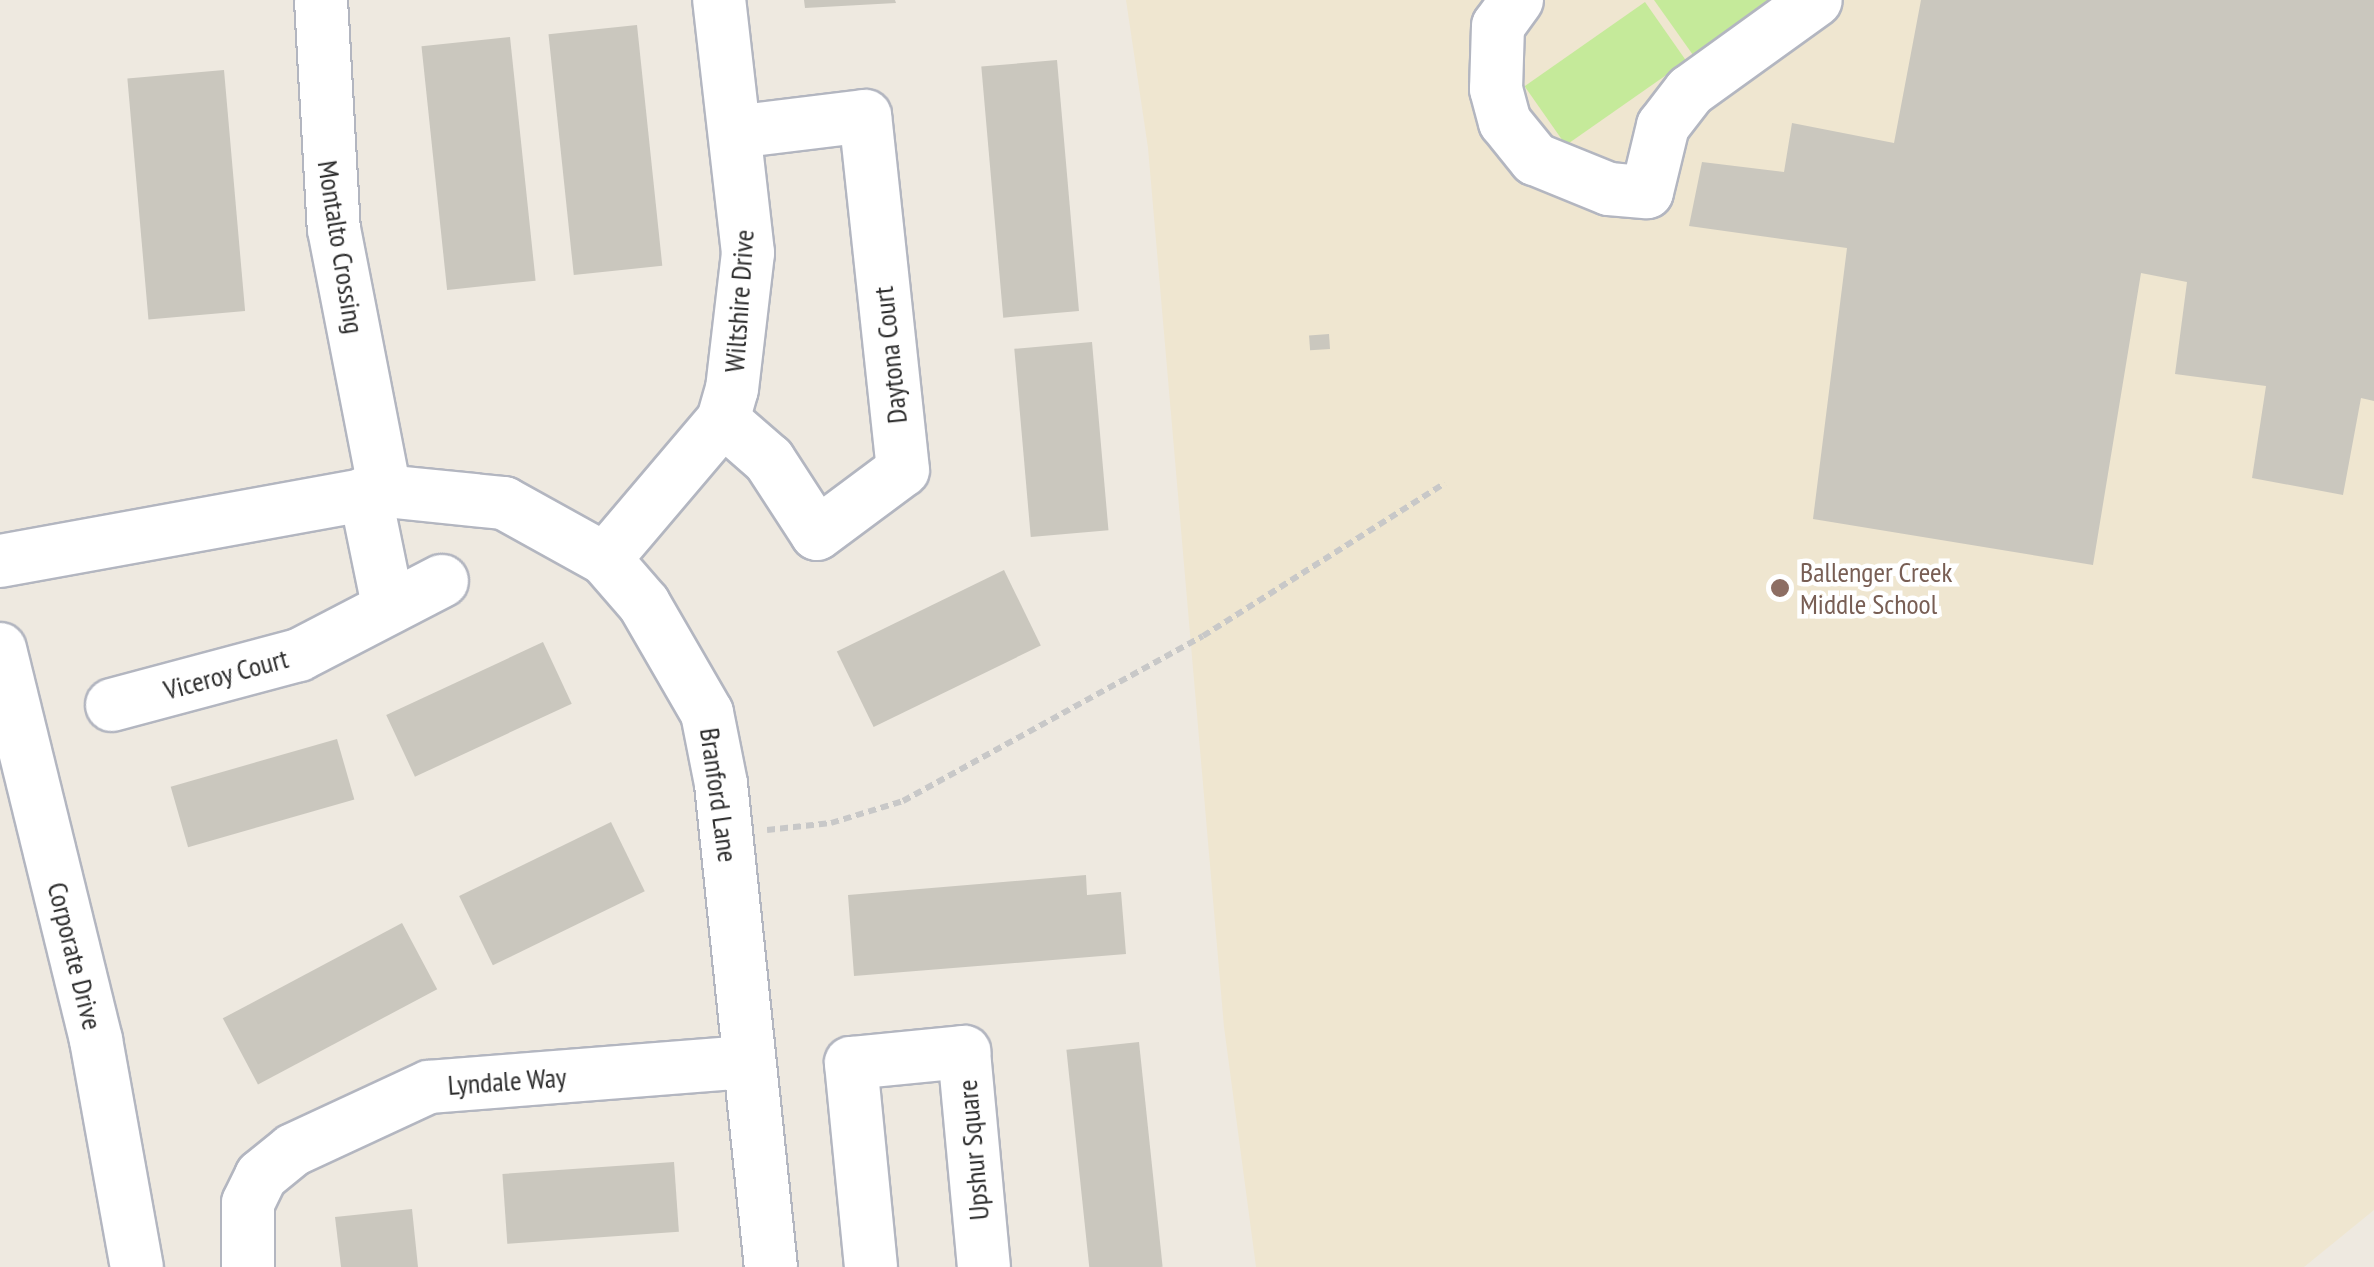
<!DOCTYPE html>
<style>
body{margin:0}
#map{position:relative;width:2374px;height:1267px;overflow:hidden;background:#eee9e0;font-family:"PT Sans Narrow",sans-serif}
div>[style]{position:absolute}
.education>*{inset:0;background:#efe6d0}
.pitch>*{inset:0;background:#c5ea9a;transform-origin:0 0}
.building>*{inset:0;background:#cac7be;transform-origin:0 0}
.path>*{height:6px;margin-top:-3px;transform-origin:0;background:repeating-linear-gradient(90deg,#c8c8c8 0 8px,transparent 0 13px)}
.roads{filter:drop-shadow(2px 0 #b3b6c0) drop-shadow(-2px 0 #b3b6c0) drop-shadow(0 2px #b3b6c0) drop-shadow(0 -2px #b3b6c0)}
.minor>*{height:52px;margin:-26px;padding:0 26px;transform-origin:26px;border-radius:26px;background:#fff}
.dots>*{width:28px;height:28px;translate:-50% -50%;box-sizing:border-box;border:5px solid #fff;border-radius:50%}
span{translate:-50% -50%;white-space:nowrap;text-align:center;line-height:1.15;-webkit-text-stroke:9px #fff;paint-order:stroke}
.street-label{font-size:28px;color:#2d2d2d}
.education-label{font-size:28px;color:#785e54}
.left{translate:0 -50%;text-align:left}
</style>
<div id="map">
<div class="education">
<div style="clip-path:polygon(1126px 0,2374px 0,2374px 1210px,2304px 1267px,1256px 1267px,1224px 1027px,1148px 148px)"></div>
</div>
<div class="pitch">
<div style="clip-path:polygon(1654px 0,1769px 0,1693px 55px)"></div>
<div style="left:1645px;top:2px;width:72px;height:147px;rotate:55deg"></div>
</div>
<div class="building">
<div style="clip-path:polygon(804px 0,895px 0,896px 3px,805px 8px)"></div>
<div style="clip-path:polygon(1921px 0,2374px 0,2374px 401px,2361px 398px,2343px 495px,2252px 478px,2266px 386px,2175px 374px,2187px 282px,2141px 273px,2093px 565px,1813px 519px,1847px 248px,1689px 226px,1702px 162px,1784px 172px,1792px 123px,1894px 143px)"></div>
<div style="left:637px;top:25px;width:242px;height:89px;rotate:84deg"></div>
<div style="left:510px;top:37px;width:245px;height:89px;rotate:84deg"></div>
<div style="left:1057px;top:60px;width:252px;height:76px;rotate:85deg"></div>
<div style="left:224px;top:70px;width:242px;height:97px;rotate:85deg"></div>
<div style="left:1329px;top:334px;width:15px;height:20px;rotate:86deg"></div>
<div style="left:1092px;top:342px;width:189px;height:78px;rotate:85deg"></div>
<div style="left:1004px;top:570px;width:84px;height:186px;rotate:64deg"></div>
<div style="left:543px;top:642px;width:68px;height:173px;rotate:65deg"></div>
<div style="left:337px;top:739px;width:63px;height:173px;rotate:74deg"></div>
<div style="left:611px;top:822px;width:77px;height:169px;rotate:64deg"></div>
<div style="clip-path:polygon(1086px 875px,1087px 895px,1121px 892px,1126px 954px,854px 976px,848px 895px)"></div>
<div style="left:402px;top:923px;width:75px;height:203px;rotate:62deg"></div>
<div style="left:1139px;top:1042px;width:226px;height:73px;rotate:84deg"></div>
<div style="left:674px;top:1162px;width:70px;height:172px;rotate:86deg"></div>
<div style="clip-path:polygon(412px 1209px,418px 1267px,341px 1267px,335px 1217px)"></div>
</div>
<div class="path">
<div style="left:767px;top:830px;width:64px;rotate:-6.2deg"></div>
<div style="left:831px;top:823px;width:75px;rotate:-17deg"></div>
<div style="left:903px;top:801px;width:342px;rotate:-28.8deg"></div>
<div style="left:1203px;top:636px;width:286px;rotate:-32.3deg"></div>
</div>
<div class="roads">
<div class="minor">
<div style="left:321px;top:0;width:229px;rotate:86.8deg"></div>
<div style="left:334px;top:229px;width:267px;rotate:79deg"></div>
<div style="left:1517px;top:0;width:32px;rotate:126deg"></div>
<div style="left:1498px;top:26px;width:63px;rotate:91.8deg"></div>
<div style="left:1496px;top:89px;width:34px;rotate:75deg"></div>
<div style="left:1505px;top:122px;width:48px;rotate:51deg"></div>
<div style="left:1535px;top:159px;width:80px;rotate:22.1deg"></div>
<div style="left:1609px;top:189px;width:38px;rotate:5deg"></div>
<div style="left:1647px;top:192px;width:68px;rotate:-76.4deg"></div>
<div style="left:1663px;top:126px;width:44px;rotate:-52.4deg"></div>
<div style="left:1690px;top:91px;width:155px;rotate:-35.8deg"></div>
<div style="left:723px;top:420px;width:61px;rotate:41deg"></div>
<div style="left:769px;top:460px;width:88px;rotate:57deg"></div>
<div style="left:817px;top:534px;width:107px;rotate:-36.7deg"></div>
<div style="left:903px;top:470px;width:356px;rotate:-96.1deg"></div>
<div style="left:865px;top:116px;width:131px;rotate:173deg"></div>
<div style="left:365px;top:493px;width:114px;rotate:78.4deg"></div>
<div style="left:605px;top:559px;width:182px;rotate:-49.7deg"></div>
<div style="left:723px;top:420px;width:32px;rotate:-74deg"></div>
<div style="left:732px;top:389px;width:137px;rotate:-83.3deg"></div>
<div style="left:748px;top:253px;width:255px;rotate:-96.5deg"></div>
<div style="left:0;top:561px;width:391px;rotate:-10.3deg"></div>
<div style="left:385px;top:491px;width:120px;rotate:5.8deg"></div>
<div style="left:504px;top:503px;width:115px;rotate:29deg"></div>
<div style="left:605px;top:559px;width:60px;rotate:49.1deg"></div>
<div style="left:644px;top:604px;width:126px;rotate:60deg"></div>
<div style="left:707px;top:713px;width:72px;rotate:78.8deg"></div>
<div style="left:721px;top:784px;width:486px;rotate:84.1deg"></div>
<div style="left:0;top:649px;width:403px;rotate:76.2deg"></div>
<div style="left:96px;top:1040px;width:231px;rotate:79.8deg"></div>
<div style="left:112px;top:705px;width:194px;rotate:-15deg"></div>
<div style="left:299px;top:655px;width:161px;rotate:-27.4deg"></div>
<div style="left:248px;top:1267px;width:64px;rotate:-90deg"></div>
<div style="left:248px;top:1203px;width:30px;rotate:-64deg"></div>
<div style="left:261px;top:1176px;width:41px;rotate:-39.1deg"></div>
<div style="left:293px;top:1150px;width:150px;rotate:-24.9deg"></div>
<div style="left:429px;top:1087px;width:321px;rotate:-4.5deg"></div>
<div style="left:871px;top:1267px;width:205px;rotate:-95.6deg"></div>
<div style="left:851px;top:1063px;width:114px;rotate:-5.6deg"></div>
<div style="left:964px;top:1052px;width:216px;rotate:84.7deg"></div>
</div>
</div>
<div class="dots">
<div style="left:1780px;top:588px;background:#8d6e63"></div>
</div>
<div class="street-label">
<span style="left:341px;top:247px;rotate:81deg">Montalto Crossing</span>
<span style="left:739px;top:301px;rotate:-86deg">Wiltshire Drive</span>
<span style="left:890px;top:355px;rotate:-96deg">Daytona Court</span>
<span style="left:226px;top:674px;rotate:-15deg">Viceroy Court</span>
<span style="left:719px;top:795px;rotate:82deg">Branford Lane</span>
<span style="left:75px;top:956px;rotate:76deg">Corporate Drive</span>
<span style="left:507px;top:1081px;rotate:-4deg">Lyndale Way</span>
<span style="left:973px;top:1150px;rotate:-95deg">Upshur Square</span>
</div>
<div class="education-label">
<span class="left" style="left:1800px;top:588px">Ballenger Creek<br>Middle School</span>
</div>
</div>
